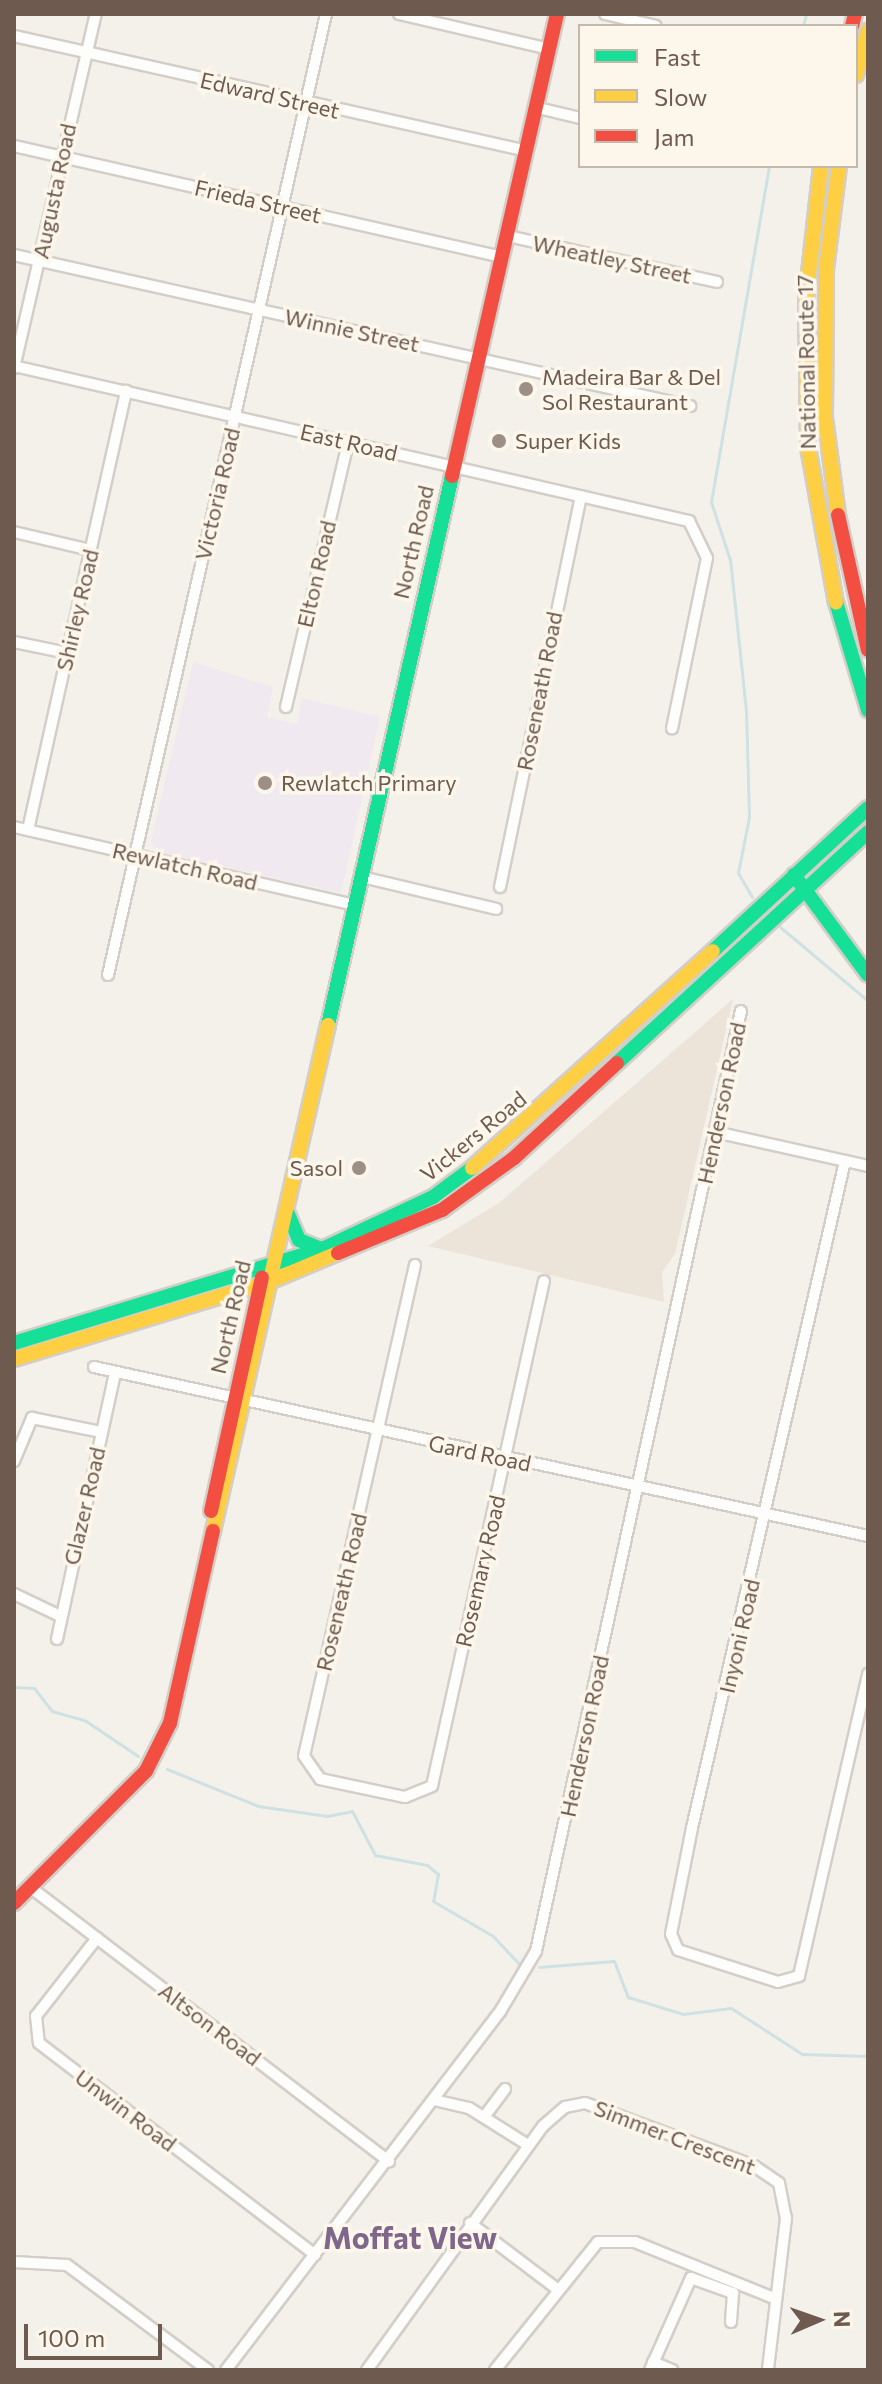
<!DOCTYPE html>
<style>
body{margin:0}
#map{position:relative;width:882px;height:2384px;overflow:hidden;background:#f4f1ea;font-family:Commissioner,sans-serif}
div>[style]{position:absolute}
.residential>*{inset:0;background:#ece4d8}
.education>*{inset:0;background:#f1e9f0}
.stream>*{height:3px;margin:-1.5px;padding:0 1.5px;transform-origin:1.5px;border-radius:1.5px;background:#cee1e3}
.roads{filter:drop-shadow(2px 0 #d3cec8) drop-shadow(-2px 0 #d3cec8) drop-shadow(0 2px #d3cec8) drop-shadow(0 -2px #d3cec8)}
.street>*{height:10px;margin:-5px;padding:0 5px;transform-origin:5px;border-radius:5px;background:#fdfdfc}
.fast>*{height:14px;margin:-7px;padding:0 7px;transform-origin:7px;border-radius:7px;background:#16e098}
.slow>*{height:14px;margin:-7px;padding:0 7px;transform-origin:7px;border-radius:7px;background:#ffcf43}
.jam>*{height:14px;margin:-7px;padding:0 7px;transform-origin:7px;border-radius:7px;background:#f24e42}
.dots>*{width:22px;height:22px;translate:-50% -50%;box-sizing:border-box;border:4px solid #fcf6eb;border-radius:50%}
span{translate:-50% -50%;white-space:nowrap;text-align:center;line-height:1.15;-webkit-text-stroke:7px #fcf6eb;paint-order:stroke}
.street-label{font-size:22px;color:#6e5a4e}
.poi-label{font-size:22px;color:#6e5a4e}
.left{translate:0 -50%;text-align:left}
.right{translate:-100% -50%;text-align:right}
.district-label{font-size:30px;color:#7f668b;font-weight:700}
.frame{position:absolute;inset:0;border:16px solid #6e5a4e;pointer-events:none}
.legend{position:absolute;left:578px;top:24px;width:280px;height:144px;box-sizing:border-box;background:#fcf6eb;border:2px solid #c3b8ac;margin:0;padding:10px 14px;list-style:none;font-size:24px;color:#6e5a4e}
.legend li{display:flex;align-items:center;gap:16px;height:40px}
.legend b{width:40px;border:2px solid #c3b8ac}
.north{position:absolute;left:778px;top:2280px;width:80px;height:80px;-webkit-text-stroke:6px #fcf6eb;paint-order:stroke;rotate:88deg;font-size:22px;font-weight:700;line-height:32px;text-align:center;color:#6e5a4e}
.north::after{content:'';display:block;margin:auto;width:28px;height:36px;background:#6e5a4e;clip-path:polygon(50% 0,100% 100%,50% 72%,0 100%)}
.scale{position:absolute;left:24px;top:2324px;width:138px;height:36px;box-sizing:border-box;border:4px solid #6e5a4e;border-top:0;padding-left:10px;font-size:24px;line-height:28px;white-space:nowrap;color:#6e5a4e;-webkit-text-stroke:6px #fcf6eb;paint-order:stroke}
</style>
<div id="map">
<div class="residential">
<div style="clip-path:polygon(733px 999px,675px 1254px,662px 1272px,664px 1302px,428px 1246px,499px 1203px)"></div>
</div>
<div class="education">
<div style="clip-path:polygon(193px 662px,273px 687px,267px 717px,297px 724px,302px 698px,380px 717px,341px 893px,157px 852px,151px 841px)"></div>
</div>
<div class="stream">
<div style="left:803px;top:26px;width:12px;rotate:-76deg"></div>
<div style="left:752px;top:897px;width:28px;rotate:-120deg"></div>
<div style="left:738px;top:873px;width:57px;rotate:-78.9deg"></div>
<div style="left:749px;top:817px;width:106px;rotate:-91.6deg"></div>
<div style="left:746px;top:711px;width:152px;rotate:-96deg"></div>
<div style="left:730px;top:560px;width:61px;rotate:-108.1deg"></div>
<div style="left:711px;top:502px;width:341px;rotate:-80.2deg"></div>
<div style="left:779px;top:926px;width:116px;rotate:40.1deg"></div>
<div style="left:14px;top:1687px;width:20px;rotate:3deg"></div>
<div style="left:34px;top:1688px;width:29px;rotate:52deg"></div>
<div style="left:52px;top:1711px;width:35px;rotate:16deg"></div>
<div style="left:86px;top:1721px;width:63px;rotate:33.9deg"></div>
<div style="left:167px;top:1769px;width:98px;rotate:22.1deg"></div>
<div style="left:258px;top:1806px;width:70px;rotate:8.2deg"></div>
<div style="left:327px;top:1816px;width:25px;rotate:-11deg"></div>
<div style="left:352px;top:1811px;width:50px;rotate:62.4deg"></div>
<div style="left:375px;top:1855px;width:53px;rotate:10.9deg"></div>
<div style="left:427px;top:1865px;width:14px;rotate:39deg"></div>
<div style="left:438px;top:1874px;width:27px;rotate:100deg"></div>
<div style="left:433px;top:1901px;width:69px;rotate:30.3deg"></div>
<div style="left:493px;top:1936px;width:38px;rotate:47deg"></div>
<div style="left:539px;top:1967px;width:75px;rotate:-4.6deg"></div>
<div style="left:614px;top:1961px;width:39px;rotate:69deg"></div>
<div style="left:628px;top:1997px;width:58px;rotate:17.2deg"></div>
<div style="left:683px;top:2014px;width:48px;rotate:-7.1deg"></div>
<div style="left:731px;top:2008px;width:85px;rotate:32.9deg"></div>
<div style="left:802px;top:2054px;width:66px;rotate:1.7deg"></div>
</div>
<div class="roads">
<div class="street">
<div style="left:399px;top:14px;width:154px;rotate:13.1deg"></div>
<div style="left:605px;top:14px;width:52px;rotate:13.2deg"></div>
<div style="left:14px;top:36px;width:526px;rotate:12.64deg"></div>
<div style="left:538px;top:108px;width:43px;rotate:13.4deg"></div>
<div style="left:14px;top:146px;width:500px;rotate:12.81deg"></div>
<div style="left:508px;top:236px;width:214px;rotate:12.4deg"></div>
<div style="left:14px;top:255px;width:693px;rotate:12.59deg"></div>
<div style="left:14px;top:366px;width:693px;rotate:12.93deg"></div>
<div style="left:689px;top:521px;width:41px;rotate:64.1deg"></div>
<div style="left:707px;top:558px;width:174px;rotate:101.6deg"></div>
<div style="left:14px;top:368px;width:363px;rotate:-77deg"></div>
<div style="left:14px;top:532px;width:79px;rotate:13.2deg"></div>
<div style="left:14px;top:642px;width:54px;rotate:11.7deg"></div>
<div style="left:286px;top:707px;width:271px;rotate:-76.8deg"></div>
<div style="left:14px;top:827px;width:350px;rotate:12.9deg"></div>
<div style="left:28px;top:830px;width:450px;rotate:-77.4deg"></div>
<div style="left:362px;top:877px;width:138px;rotate:13.4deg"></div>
<div style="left:500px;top:887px;width:399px;rotate:-78.3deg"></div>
<div style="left:108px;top:975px;width:985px;rotate:-77.22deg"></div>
<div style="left:715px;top:1132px;width:157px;rotate:12.5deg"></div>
<div style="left:845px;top:1161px;width:684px;rotate:102.92deg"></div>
<div style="left:692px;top:1828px;width:108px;rotate:101.2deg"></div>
<div style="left:671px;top:1934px;width:17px;rotate:66deg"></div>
<div style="left:678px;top:1950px;width:105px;rotate:17.7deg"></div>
<div style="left:778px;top:1982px;width:22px;rotate:-16deg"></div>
<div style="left:799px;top:1976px;width:310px;rotate:-77.1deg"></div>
<div style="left:415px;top:1265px;width:503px;rotate:102.74deg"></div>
<div style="left:304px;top:1756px;width:28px;rotate:55deg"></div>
<div style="left:320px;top:1779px;width:87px;rotate:12deg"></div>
<div style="left:405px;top:1797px;width:29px;rotate:-22deg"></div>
<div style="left:432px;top:1786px;width:517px;rotate:-77.5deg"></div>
<div style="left:94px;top:1367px;width:792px;rotate:12.32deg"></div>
<div style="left:14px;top:1461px;width:47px;rotate:-67.3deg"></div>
<div style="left:32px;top:1418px;width:70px;rotate:11.5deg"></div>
<div style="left:14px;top:1594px;width:49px;rotate:25.5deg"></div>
<div style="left:57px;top:1639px;width:272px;rotate:-77.7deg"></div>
<div style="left:30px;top:1887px;width:452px;rotate:37.4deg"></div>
<div style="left:97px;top:1938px;width:99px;rotate:128deg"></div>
<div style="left:36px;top:2016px;width:27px;rotate:84deg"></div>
<div style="left:39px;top:2043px;width:348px;rotate:37.5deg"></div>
<div style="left:434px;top:2100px;width:36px;rotate:13deg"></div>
<div style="left:469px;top:2108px;width:70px;rotate:32.1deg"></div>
<div style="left:484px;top:2117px;width:35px;rotate:-53deg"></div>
<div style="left:470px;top:2223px;width:108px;rotate:37.1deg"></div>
<div style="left:14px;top:2262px;width:53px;rotate:3.2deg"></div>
<div style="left:67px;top:2265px;width:176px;rotate:36.7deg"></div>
<div style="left:653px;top:2362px;width:21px;rotate:23deg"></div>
<div style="left:226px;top:2370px;width:453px;rotate:-52.6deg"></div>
<div style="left:501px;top:2010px;width:69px;rotate:-59.3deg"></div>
<div style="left:536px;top:1951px;width:962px;rotate:-77.7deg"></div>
<div style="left:367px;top:2370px;width:301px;rotate:-54.2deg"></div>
<div style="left:543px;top:2126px;width:29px;rotate:-41deg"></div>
<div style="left:565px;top:2107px;width:20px;rotate:-11deg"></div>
<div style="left:585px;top:2103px;width:180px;rotate:20.4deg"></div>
<div style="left:754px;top:2166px;width:30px;rotate:34deg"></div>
<div style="left:779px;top:2183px;width:36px;rotate:79deg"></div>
<div style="left:786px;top:2218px;width:153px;rotate:96.8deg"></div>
<div style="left:495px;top:2370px;width:164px;rotate:-51.2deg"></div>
<div style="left:598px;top:2242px;width:37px"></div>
<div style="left:635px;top:2242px;width:152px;rotate:22deg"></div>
<div style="left:650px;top:2370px;width:101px;rotate:-66deg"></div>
<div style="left:691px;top:2278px;width:45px;rotate:19.7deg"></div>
<div style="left:733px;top:2293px;width:29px;rotate:94deg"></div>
</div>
<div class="fast">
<div style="left:836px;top:602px;width:113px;rotate:73.5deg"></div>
<div style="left:794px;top:875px;width:124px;rotate:53.5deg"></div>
<div style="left:713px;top:951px;width:211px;rotate:-42.7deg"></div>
<div style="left:328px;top:1025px;width:563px;rotate:-77.27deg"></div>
<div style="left:617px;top:1063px;width:341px;rotate:-42.6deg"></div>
<div style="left:288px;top:1214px;width:28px;rotate:67deg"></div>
<div style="left:299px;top:1240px;width:22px;rotate:22deg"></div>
<div style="left:14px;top:1343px;width:322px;rotate:-17deg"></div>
<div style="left:322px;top:1249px;width:123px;rotate:-25.1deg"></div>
<div style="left:433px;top:1197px;width:49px;rotate:-36.6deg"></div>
</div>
<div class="slow">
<div style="left:856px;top:75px;width:46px;rotate:-74.7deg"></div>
<div style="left:821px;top:166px;width:134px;rotate:96.4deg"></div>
<div style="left:806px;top:299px;width:148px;rotate:89.2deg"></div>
<div style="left:808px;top:447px;width:158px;rotate:79.8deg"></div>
<div style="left:838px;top:515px;width:99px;rotate:-97.6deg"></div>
<div style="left:825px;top:417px;width:148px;rotate:-89.6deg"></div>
<div style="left:826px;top:269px;width:104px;rotate:-82.8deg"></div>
<div style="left:472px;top:1168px;width:324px;rotate:-42deg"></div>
<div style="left:14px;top:1359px;width:269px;rotate:-16.9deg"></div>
<div style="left:271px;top:1281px;width:73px;rotate:-22.7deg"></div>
<div style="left:213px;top:1531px;width:519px;rotate:-77.2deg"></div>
</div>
<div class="jam">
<div style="left:852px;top:26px;width:12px;rotate:-76deg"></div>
<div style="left:452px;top:476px;width:474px;rotate:-77.2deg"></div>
<div style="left:838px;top:515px;width:138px;rotate:77.5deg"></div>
<div style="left:338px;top:1253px;width:113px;rotate:-22.5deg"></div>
<div style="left:442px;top:1210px;width:89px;rotate:-35.8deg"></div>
<div style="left:514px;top:1158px;width:140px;rotate:-42.7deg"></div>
<div style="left:211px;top:1511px;width:239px;rotate:-77.7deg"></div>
<div style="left:14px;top:1903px;width:187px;rotate:-45deg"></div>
<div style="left:146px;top:1771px;width:54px;rotate:-63.4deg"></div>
<div style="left:170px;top:1723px;width:197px;rotate:-77.4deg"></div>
</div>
</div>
<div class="dots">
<div style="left:526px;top:389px;background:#9d8f85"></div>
<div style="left:499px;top:441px;background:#9d8f85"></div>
<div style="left:265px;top:783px;background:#9d8f85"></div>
<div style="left:359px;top:1168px;background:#9d8f85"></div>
</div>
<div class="street-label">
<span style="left:270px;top:95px;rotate:13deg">Edward Street</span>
<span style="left:54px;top:191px;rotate:-78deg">Augusta Road</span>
<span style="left:258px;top:201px;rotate:13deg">Frieda Street</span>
<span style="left:612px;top:259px;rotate:12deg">Wheatley Street</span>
<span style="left:352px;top:330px;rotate:12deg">Winnie Street</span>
<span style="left:806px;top:362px;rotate:-91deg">National Route 17</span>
<span style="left:349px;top:442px;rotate:13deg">East Road</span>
<span style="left:217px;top:494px;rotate:-77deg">Victoria Road</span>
<span style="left:413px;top:542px;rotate:-77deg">North Road</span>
<span style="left:316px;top:574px;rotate:-77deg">Elton Road</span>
<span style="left:77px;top:610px;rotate:-77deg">Shirley Road</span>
<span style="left:539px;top:691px;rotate:-79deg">Roseneath Road</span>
<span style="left:185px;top:866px;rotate:13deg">Rewlatch Road</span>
<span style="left:721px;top:1103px;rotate:-78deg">Henderson Road</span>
<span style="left:473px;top:1136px;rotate:-39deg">Vickers Road</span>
<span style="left:230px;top:1317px;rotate:-77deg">North Road</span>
<span style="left:480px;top:1453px;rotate:12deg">Gard Road</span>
<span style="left:84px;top:1506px;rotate:-77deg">Glazer Road</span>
<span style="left:480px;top:1571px;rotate:-77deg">Rosemary Road</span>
<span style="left:341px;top:1592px;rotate:-77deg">Roseneath Road</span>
<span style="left:739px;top:1636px;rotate:-77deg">Inyoni Road</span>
<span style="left:584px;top:1736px;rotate:-78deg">Henderson Road</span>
<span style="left:210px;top:2024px;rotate:37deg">Altson Road</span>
<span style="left:126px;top:2110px;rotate:37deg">Unwin Road</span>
<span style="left:675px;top:2137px;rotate:21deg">Simmer Crescent</span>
</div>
<div class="poi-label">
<span class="left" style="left:542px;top:389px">Madeira Bar &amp; Del<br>Sol Restaurant</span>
<span class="left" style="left:515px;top:441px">Super Kids</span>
<span class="left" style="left:281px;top:783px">Rewlatch Primary</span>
<span class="right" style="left:343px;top:1168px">Sasol</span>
</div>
<div class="district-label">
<span style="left:410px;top:2237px">Moffat View</span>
</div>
<div class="frame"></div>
<ul class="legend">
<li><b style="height:10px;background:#16e098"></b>Fast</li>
<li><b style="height:10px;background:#ffcf43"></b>Slow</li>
<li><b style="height:10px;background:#f24e42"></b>Jam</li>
</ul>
<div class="north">N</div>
<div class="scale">100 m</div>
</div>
